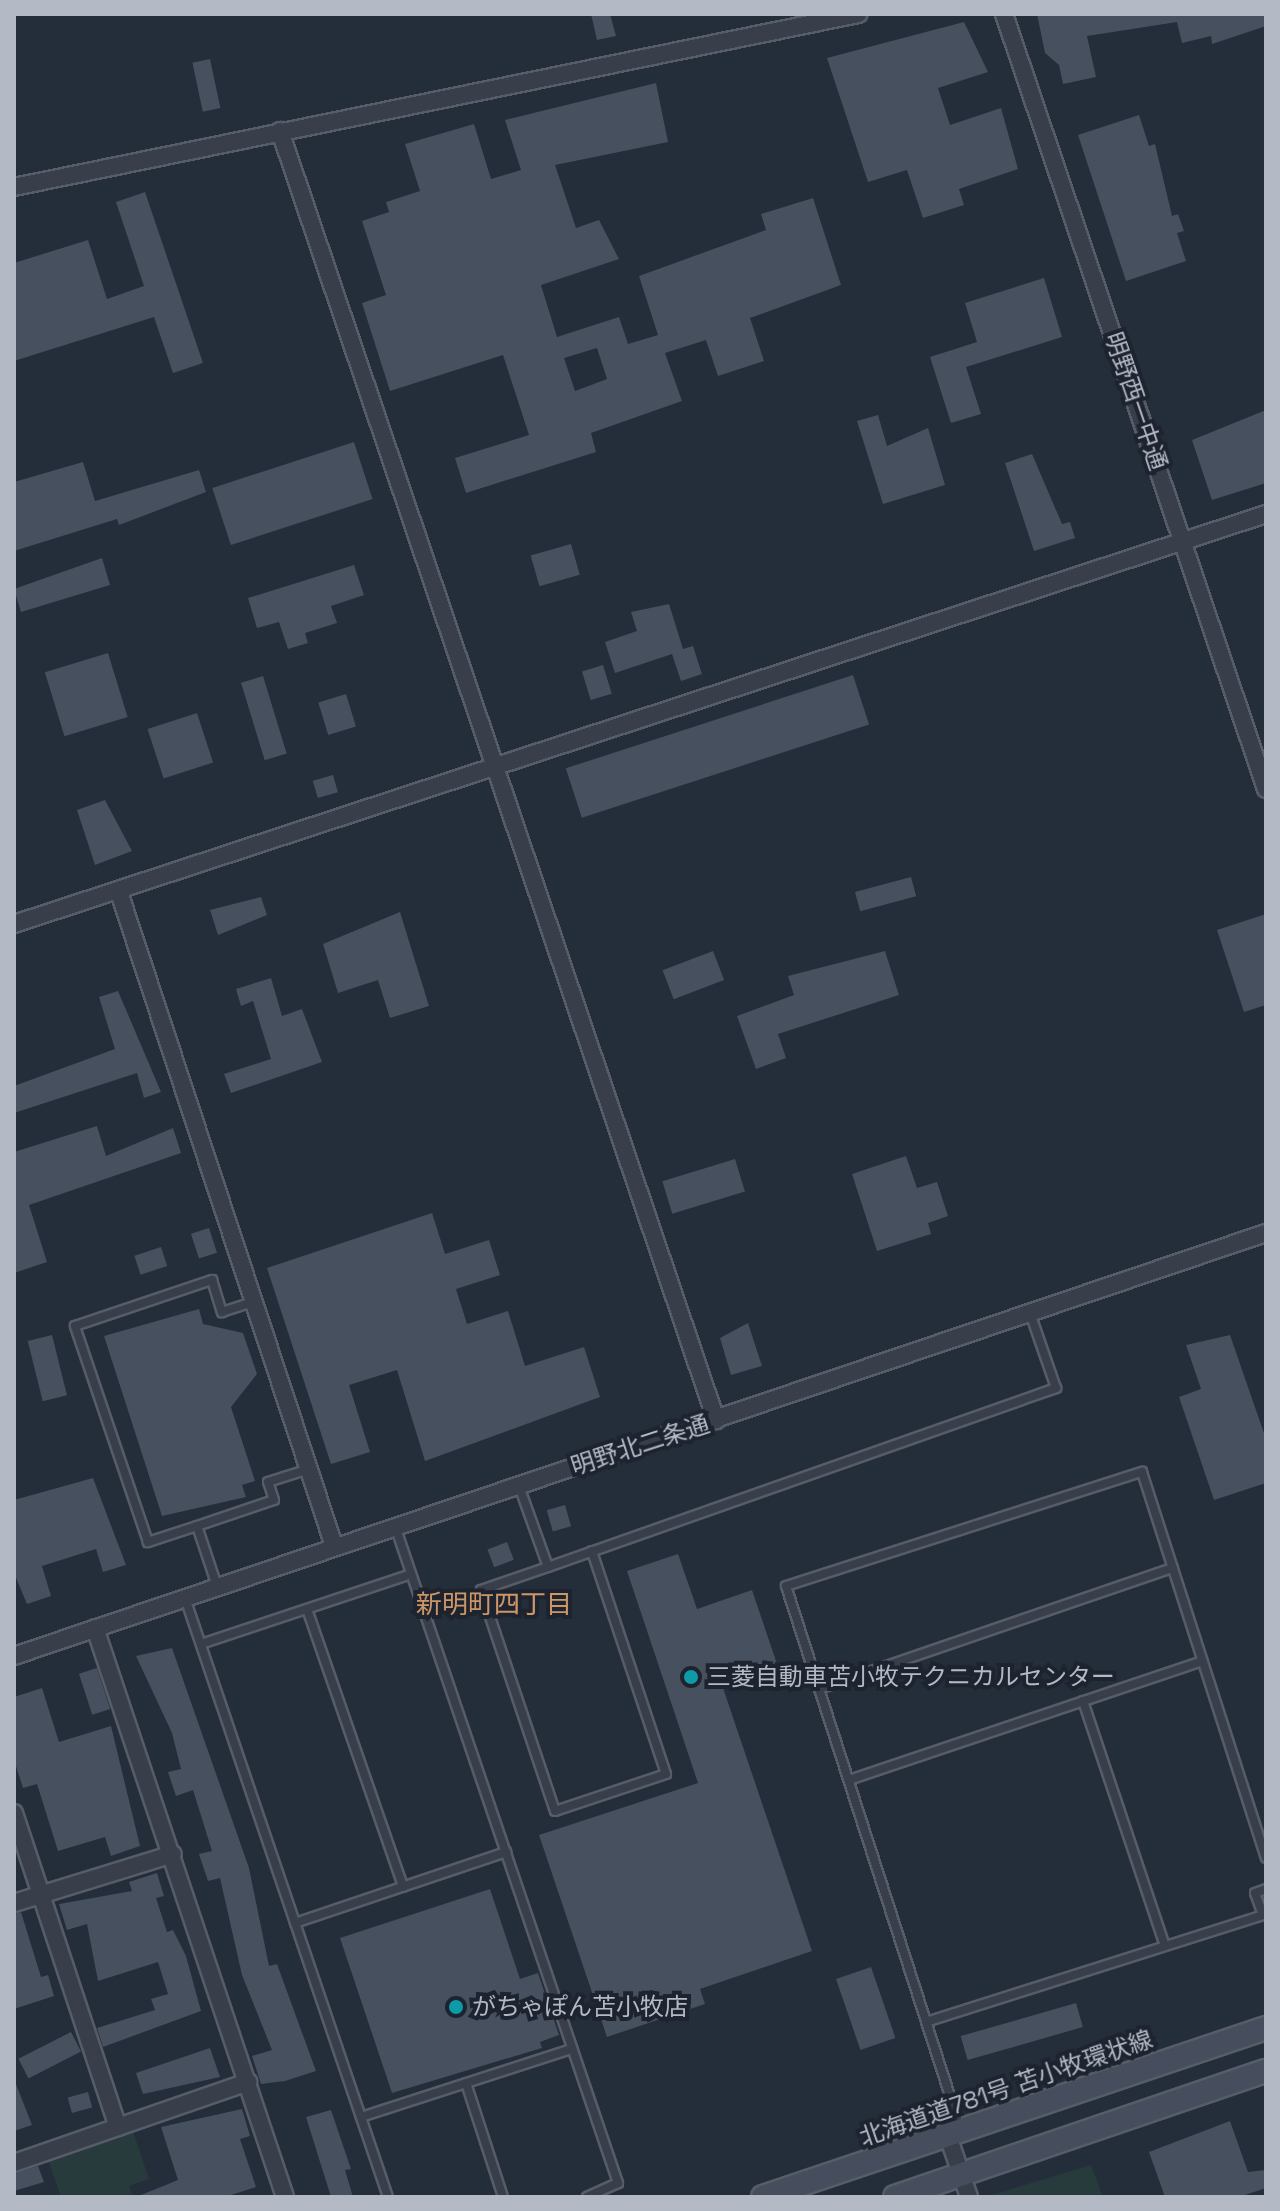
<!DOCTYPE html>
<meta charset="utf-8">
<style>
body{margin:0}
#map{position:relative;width:1280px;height:2211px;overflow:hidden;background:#242d3a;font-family:"Space Grotesk","Noto Sans JP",sans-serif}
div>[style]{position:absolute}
.green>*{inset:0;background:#273a3c}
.building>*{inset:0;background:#46505e;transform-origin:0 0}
.roads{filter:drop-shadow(2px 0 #565d68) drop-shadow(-2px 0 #565d68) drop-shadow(0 2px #565d68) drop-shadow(0 -2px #565d68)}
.lane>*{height:8px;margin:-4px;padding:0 4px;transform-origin:4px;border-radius:4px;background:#383f4a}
.street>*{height:16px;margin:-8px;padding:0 8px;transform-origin:8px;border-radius:8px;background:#383f4a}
.secondary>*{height:22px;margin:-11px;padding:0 11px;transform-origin:11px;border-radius:11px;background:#464e5d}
.dots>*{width:22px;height:22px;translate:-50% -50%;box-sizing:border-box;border:4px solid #1d242f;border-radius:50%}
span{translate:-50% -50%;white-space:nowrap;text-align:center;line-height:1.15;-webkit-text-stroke:8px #1d242f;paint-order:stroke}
.street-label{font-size:24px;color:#b3bac6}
.poi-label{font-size:24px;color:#b3bac6}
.left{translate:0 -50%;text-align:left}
.neighbourhood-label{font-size:26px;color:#cc9668}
.frame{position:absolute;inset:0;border:16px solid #b3bac6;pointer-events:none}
</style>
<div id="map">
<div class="green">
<div style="clip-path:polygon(133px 2131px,149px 2179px,129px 2186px,133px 2197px,61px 2197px,48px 2160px)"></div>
<div style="clip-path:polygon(1091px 2165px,1103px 2197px,991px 2195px)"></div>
</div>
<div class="building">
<div style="clip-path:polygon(591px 14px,610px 14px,616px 36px,597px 40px)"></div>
<div style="clip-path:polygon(1037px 14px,1266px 14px,1266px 26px,1212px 44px,1211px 36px,1182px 43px,1177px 22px,1087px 36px,1096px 77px,1063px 84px,1059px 65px,1045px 53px)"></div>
<div style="clip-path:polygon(964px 22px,988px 72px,938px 88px,950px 125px,1001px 108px,1018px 169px,959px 189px,964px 205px,923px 218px,907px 170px,868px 182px,827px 58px)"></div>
<div style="left:210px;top:59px;width:50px;height:18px;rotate:78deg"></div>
<div style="clip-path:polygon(evenodd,656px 83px,668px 142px,555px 165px,576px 228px,599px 220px,619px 259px,541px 285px,557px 337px,619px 317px,628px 344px,658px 335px,639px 276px,766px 230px,761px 214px,813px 198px,841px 285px,750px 318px,764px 361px,718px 376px,706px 340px,665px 353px,682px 401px,591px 433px,596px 452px,466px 493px,455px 458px,529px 435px,503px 355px,390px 391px,362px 303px,386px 295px,362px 221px,389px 212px,386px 202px,420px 191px,405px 144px,474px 124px,491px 179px,521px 170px,505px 120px,656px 83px,597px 348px,607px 379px,575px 391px,564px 358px,597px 348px)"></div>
<div style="clip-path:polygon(1139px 115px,1149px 146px,1155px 144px,1172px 216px,1178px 214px,1184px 231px,1177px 233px,1186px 261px,1126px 281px,1078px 135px)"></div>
<div style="clip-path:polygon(145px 192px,203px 363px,173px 373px,154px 317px,14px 361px,14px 263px,88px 240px,107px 299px,144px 286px,116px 202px)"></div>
<div style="clip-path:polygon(1044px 278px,1062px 337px,966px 367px,981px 414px,951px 423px,930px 357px,977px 342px,965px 303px)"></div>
<div style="clip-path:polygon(1266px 410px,1266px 483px,1212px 500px,1192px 440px)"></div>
<div style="clip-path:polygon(878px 415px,887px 446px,928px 428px,945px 485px,883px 504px,857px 421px)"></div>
<div style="left:354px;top:442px;width:60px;height:149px;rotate:72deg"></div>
<div style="clip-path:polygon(1032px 454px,1062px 524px,1070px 522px,1075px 538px,1034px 551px,1005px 463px)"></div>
<div style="clip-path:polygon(83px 462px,95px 501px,199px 470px,206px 492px,119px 525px,117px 519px,14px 551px,14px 482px)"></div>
<div style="left:571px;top:544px;width:32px;height:42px;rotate:74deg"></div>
<div style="clip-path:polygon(102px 558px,110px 585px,21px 612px,14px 589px)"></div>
<div style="clip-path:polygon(354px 565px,364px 595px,331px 606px,337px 623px,305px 633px,308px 643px,288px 649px,279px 622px,257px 628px,248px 598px)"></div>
<div style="clip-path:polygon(669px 604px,683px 649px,693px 646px,702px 674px,681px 681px,672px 654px,615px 673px,605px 642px,637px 631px,631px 612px)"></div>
<div style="left:108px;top:653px;width:67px;height:66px;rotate:73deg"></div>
<div style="left:603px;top:665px;width:30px;height:22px;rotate:73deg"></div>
<div style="left:853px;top:675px;width:52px;height:302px;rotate:72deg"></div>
<div style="left:263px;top:676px;width:81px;height:23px;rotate:73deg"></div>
<div style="left:346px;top:694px;width:34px;height:29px;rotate:73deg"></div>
<div style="left:197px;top:713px;width:52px;height:52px;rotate:72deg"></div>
<div style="left:333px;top:775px;width:18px;height:21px;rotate:74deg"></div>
<div style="clip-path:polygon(105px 800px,132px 851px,95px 865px,77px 810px)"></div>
<div style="left:911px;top:877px;width:20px;height:58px;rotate:75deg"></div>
<div style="clip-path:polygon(261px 897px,267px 915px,218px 935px,210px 910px)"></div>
<div style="clip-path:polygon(400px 912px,429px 1006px,390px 1018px,378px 980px,338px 993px,323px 944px)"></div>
<div style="clip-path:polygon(1266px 914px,1266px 1005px,1244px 1012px,1217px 930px)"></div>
<div style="left:713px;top:951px;width:31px;height:54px;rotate:69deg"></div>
<div style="clip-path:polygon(885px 951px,899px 995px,778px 1034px,786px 1058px,756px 1069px,737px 1016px,794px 995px,788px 976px)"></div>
<div style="clip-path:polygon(271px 978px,282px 1016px,302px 1009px,322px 1062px,231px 1093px,224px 1074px,271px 1059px,253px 1001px,241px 1006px,236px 989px)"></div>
<div style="clip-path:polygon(118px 991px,161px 1092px,144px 1098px,137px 1073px,14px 1113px,14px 1086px,115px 1049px,99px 997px)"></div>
<div style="clip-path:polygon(97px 1126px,106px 1156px,173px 1128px,181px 1153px,29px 1205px,47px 1262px,14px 1273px,14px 1152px)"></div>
<div style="clip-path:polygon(906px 1156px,917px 1188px,937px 1182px,948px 1216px,928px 1223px,931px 1234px,877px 1251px,852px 1174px)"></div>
<div style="left:735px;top:1159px;width:34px;height:76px;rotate:73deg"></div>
<div style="clip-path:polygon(432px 1213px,445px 1254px,489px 1240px,500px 1275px,456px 1289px,467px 1324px,508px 1311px,525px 1366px,584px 1347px,600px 1397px,425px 1461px,397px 1370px,349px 1385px,370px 1452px,331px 1464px,267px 1268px)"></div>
<div style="left:209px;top:1228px;width:26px;height:19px;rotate:72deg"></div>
<div style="left:161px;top:1247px;width:20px;height:28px;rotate:72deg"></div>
<div style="clip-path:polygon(199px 1309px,203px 1324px,243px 1333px,257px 1374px,231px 1407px,255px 1481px,242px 1485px,246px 1497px,162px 1516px,104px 1336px)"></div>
<div style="clip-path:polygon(748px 1323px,762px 1366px,731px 1375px,720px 1338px)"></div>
<div style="left:52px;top:1335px;width:62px;height:25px;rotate:76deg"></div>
<div style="clip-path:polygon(1230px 1335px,1266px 1439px,1266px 1483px,1214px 1500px,1179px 1397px,1201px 1389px,1186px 1345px)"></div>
<div style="clip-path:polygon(93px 1478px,126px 1565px,103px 1572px,96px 1549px,42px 1566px,51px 1596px,27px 1604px,14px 1573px,14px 1500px)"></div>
<div style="left:565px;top:1505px;width:22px;height:19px;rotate:74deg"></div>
<div style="left:507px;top:1542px;width:19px;height:21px;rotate:69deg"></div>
<div style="clip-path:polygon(678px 1554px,697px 1609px,752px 1590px,777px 1664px,721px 1682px,812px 1951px,700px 1989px,705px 2004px,607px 2037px,539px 1835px,698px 1783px,627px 1571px)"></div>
<div style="clip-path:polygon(172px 1648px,249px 1868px,269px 1966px,277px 1964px,316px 2071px,285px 2081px,261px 2084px,252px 2056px,272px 2050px,242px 1975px,220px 1878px,208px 1881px,199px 1854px,212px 1851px,193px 1790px,176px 1796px,168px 1772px,181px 1769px,172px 1733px,136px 1656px)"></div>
<div style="left:97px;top:1668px;width:43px;height:19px;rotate:72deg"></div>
<div style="clip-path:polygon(42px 1688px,59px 1742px,111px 1726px,140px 1846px,111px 1856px,105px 1837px,58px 1851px,37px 1784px,23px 1788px,14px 1760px,14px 1697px)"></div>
<div style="clip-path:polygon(157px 1873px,164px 1896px,156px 1898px,167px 1932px,173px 1930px,186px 1956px,201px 2011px,103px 2047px,97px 2028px,155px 2010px,151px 1999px,168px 1994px,158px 1962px,98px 1981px,87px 1924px,67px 1930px,59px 1904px,132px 1891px,129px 1882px)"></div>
<div style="clip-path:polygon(490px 1889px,520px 1979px,538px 1973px,559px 2035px,540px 2042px,542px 2048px,392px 2093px,340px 1938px)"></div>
<div style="clip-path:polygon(21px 1912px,41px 1977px,48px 1975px,54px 1996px,14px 2009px,14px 1914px)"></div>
<div style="left:871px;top:1967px;width:75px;height:37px;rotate:71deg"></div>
<div style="left:1076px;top:2003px;width:25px;height:120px;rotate:74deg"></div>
<div style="left:71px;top:2032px;width:22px;height:59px;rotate:63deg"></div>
<div style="clip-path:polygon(210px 2048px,220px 2077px,143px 2094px,136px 2073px)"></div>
<div style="clip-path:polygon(14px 2079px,32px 2125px,14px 2131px)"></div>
<div style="left:88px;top:2092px;width:16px;height:21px;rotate:75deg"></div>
<div style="clip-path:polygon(242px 2109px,250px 2136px,240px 2139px,256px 2187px,225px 2197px,136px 2197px,178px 2180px,161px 2127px)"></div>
<div style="clip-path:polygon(331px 2110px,351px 2169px,345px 2170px,353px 2197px,331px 2197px,306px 2117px)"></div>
<div style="clip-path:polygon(1230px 2121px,1248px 2172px,1266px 2170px,1266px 2188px,1239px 2197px,1165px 2197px,1149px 2152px)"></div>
<div style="clip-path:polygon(38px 2166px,44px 2182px,14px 2191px,14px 2174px)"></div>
</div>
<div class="roads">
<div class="lane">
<div style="left:519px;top:1486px;width:86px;rotate:70.3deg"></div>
<div style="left:548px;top:1567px;width:539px;rotate:-19.41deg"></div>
<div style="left:1056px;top:1388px;width:79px;rotate:-109.1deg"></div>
<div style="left:197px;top:1526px;width:81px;rotate:-18.7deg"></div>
<div style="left:274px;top:1500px;width:19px;rotate:-108deg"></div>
<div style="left:268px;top:1482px;width:43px;rotate:-17.6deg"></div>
<div style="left:395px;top:1526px;width:694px;rotate:71.25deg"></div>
<div style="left:618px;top:2183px;width:34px;rotate:156deg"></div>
<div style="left:548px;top:1567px;width:71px;rotate:161.1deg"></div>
<div style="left:481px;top:1590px;width:233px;rotate:71.5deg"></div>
<div style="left:555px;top:1811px;width:117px;rotate:-18.4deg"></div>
<div style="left:666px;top:1774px;width:235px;rotate:-108.4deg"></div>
<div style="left:217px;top:1586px;width:63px;rotate:-108.4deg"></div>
<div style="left:197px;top:1526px;width:52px;rotate:161.9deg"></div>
<div style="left:148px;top:1542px;width:228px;rotate:-108.7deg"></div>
<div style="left:75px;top:1326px;width:145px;rotate:-18.6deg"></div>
<div style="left:212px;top:1280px;width:34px;rotate:73deg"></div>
<div style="left:222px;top:1312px;width:33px;rotate:-18deg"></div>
<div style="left:185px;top:1598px;width:632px;rotate:71.28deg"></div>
<div style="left:307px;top:1609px;width:294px;rotate:70.9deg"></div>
<div style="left:201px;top:1644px;width:221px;rotate:-18.4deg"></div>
<div style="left:819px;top:1689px;width:374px;rotate:-18.9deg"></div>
<div style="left:1083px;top:1701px;width:258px;rotate:71.5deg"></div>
<div style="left:849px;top:1780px;width:373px;rotate:-18.6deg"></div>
<div style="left:295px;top:1923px;width:223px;rotate:-18.6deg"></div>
<div style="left:926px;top:2022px;width:354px;rotate:-17.6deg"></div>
<div style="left:1263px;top:1915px;width:23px;rotate:-110deg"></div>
<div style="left:1255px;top:1893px;width:12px;rotate:-20deg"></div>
<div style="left:466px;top:2083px;width:120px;rotate:72deg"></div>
<div style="left:361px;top:2117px;width:222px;rotate:-17.9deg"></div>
<div style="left:960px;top:2127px;width:568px;rotate:-107.83deg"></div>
<div style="left:786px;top:1586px;width:374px;rotate:-17.8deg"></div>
<div style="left:1142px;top:1472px;width:405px;rotate:72.2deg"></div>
</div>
<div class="street">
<div style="left:1004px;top:14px;width:818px;rotate:71.32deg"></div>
<div style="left:280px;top:131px;width:1361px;rotate:71.31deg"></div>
<div style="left:14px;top:187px;width:862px;rotate:-11.58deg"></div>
<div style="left:119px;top:892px;width:688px;rotate:71.8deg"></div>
<div style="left:14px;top:924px;width:1317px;rotate:-18.13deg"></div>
<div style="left:95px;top:1628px;width:600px;rotate:71.53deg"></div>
<div style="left:14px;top:1656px;width:1322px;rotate:-18.67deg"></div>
<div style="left:14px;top:1813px;width:331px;rotate:71.7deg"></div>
<div style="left:14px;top:1903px;width:166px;rotate:-17.1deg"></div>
<div style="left:948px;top:2136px;width:65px;rotate:71deg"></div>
<div style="left:14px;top:2163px;width:248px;rotate:-19.1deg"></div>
</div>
<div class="secondary">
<div style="left:763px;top:2197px;width:531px;rotate:-18.57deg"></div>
<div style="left:895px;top:2197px;width:392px;rotate:-18.8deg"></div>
</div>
</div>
<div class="dots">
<div style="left:691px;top:1677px;background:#0f9aa8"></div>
<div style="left:456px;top:2007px;background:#0f9aa8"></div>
</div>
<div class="street-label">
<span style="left:1136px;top:401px;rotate:71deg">明野西一中通</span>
<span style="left:640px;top:1445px;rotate:-18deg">明野北二条通</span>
<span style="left:1006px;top:2088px;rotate:-19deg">北海道道781号 苫小牧環状線</span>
</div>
<div class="poi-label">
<span class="left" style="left:707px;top:1677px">三菱自動車苫小牧テクニカルセンター</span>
<span class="left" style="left:472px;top:2007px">がちゃぽん苫小牧店</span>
</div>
<div class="neighbourhood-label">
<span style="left:494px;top:1605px">新明町四丁目</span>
</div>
<div class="frame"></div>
</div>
